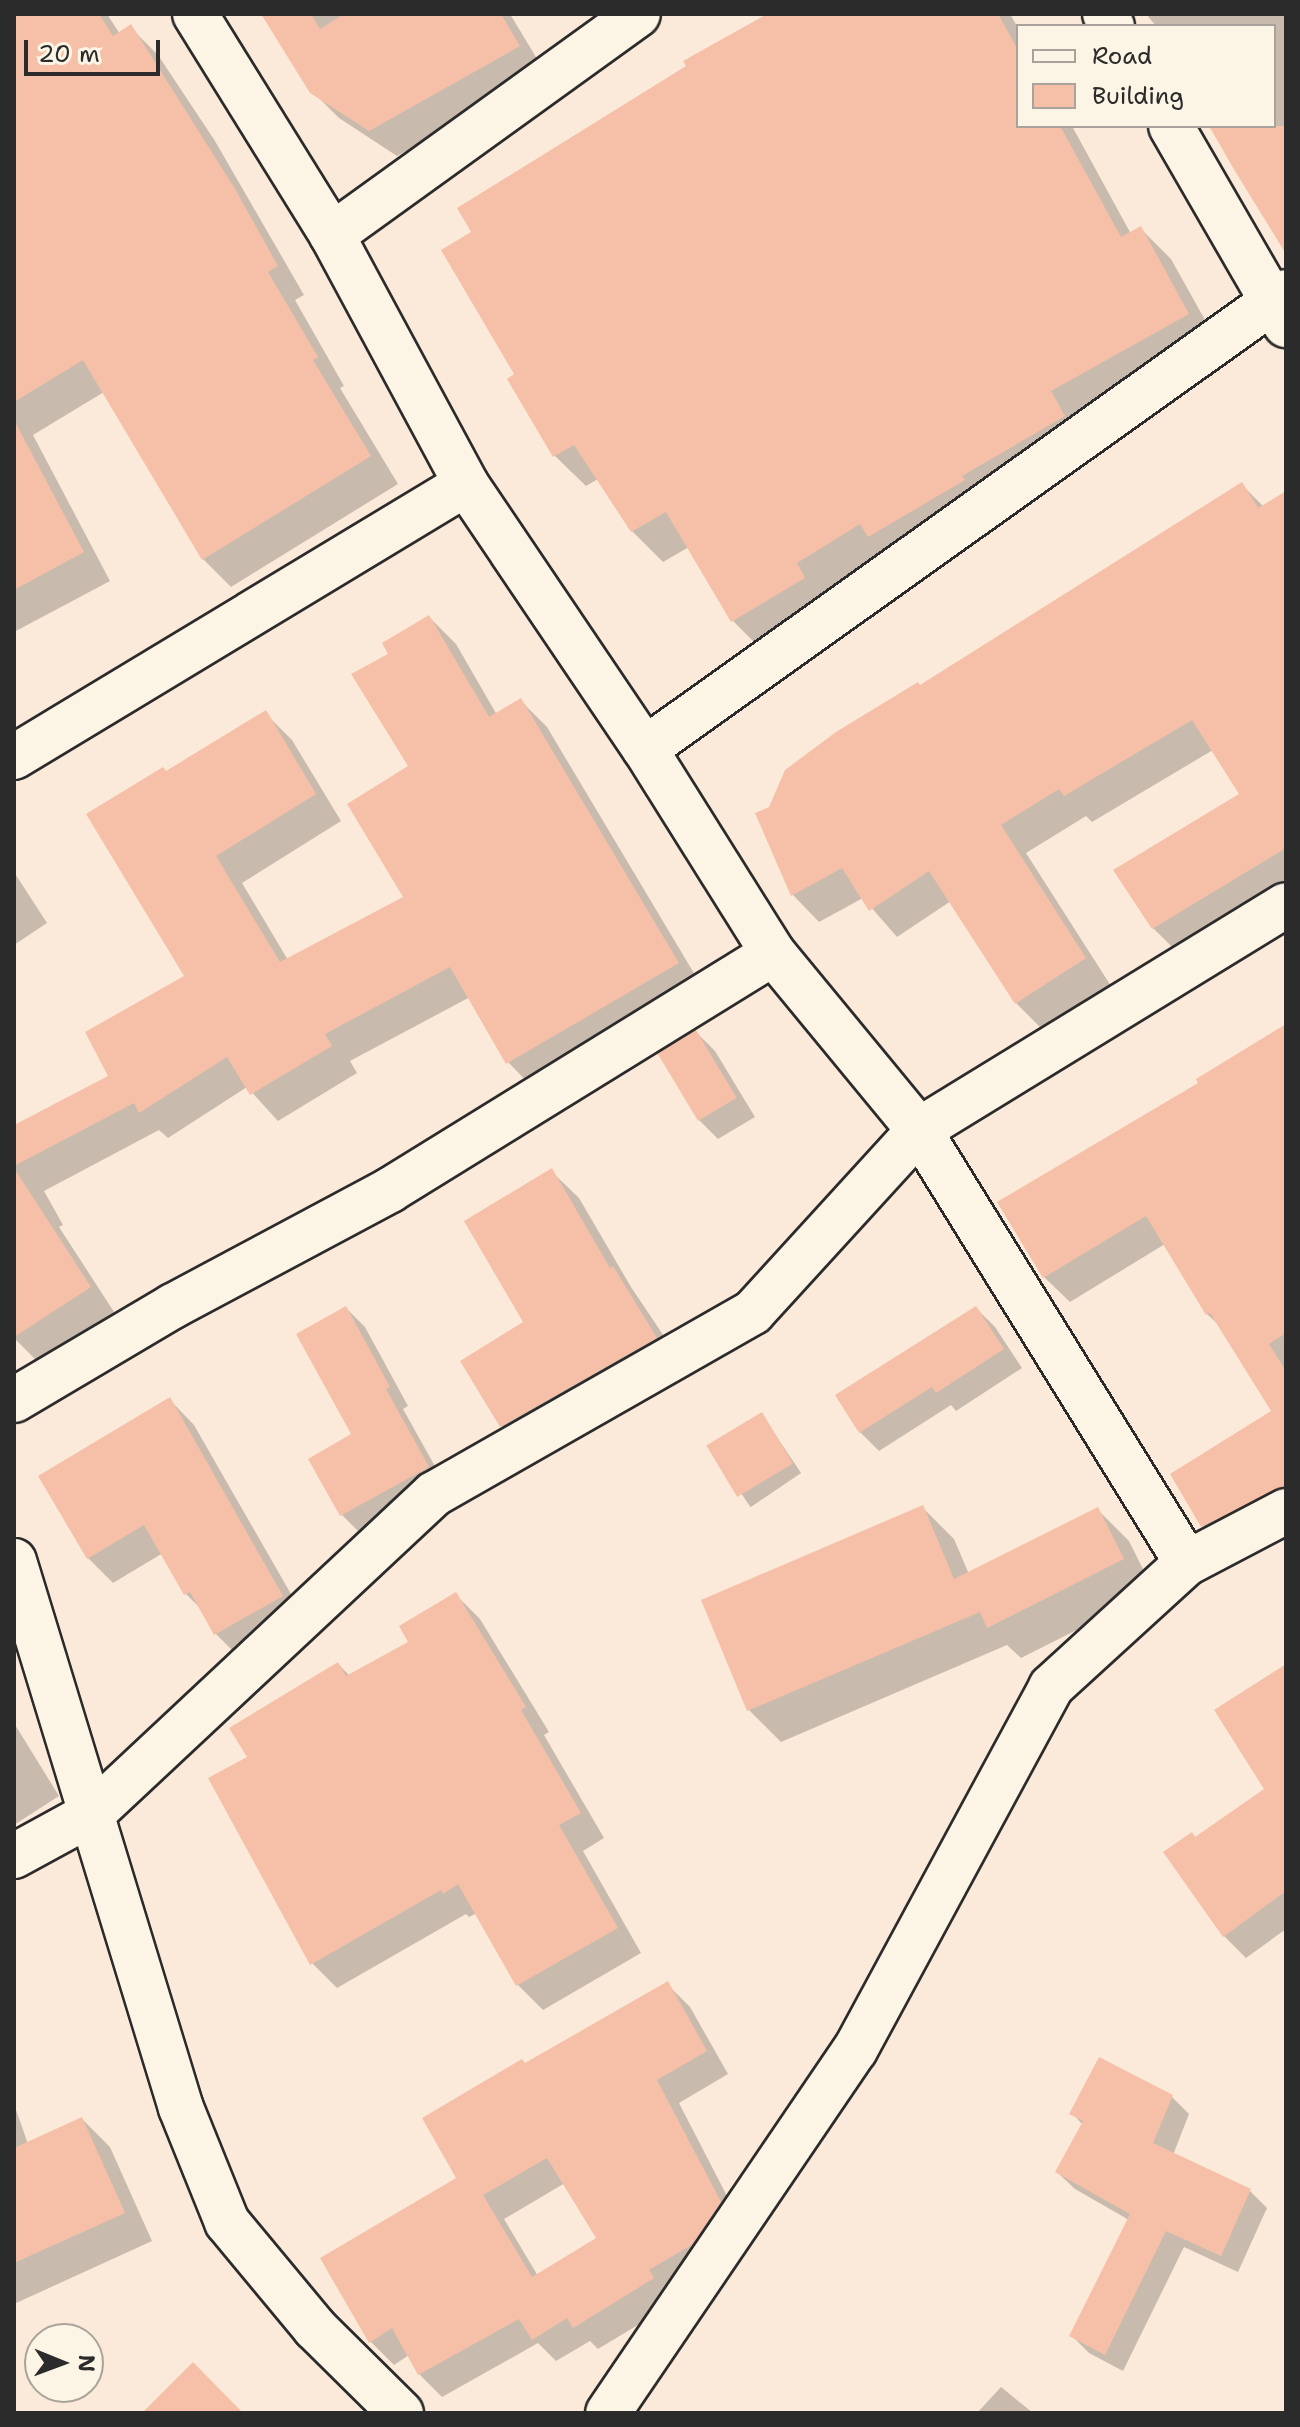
<!DOCTYPE html>
<style>
body{margin:0}
#map{position:relative;width:1300px;height:2427px;overflow:hidden;background:#fbead9;font-family:"Shantell Sans",sans-serif}
div>[style]{position:absolute}
.shadow>*{inset:0;background:#0003;transform-origin:0 0}
.building>*{inset:0;background:#f6c0a8;transform-origin:0 0}
.roads{filter:drop-shadow(2px 0 #2b2b2b) drop-shadow(-2px 0 #2b2b2b) drop-shadow(0 2px #2b2b2b) drop-shadow(0 -2px #2b2b2b)}
.minor>*{height:44px;margin:-22px;padding:0 22px;transform-origin:22px;border-radius:22px;background:#fcf5e5}
span{translate:-50% -50%;white-space:nowrap;text-align:center;line-height:1.15;-webkit-text-stroke:8px #fcf5e5;paint-order:stroke}
.frame{position:absolute;inset:0;border:16px solid #2b2b2b;pointer-events:none}
.legend{position:absolute;left:1016px;top:24px;width:260px;height:104px;box-sizing:border-box;background:#fcf5e5;border:2px solid #a8a49b;margin:0;padding:10px 14px;list-style:none;font-size:24px;color:#2b2b2b}
.legend li{display:flex;align-items:center;gap:16px;height:40px}
.legend b{width:40px;border:2px solid #a8a49b}
.north{position:absolute;left:24px;top:2323px;width:80px;height:80px;box-sizing:border-box;background:#fcf5e5;border:2px solid #a8a49b;border-radius:50%;rotate:91deg;font-size:22px;font-weight:700;line-height:32px;text-align:center;color:#2b2b2b}
.north::after{content:'';display:block;margin:auto;width:28px;height:36px;background:#2b2b2b;clip-path:polygon(50% 0,100% 100%,50% 72%,0 100%)}
.scale{position:absolute;left:24px;top:40px;width:136px;height:36px;box-sizing:border-box;border:4px solid #2b2b2b;border-top:0;padding-left:10px;font-size:24px;line-height:28px;white-space:nowrap;color:#2b2b2b;-webkit-text-stroke:6px #fcf5e5;paint-order:stroke}
</style>
<div id="map">
<div class="shadow">
<div style="clip-path:polygon(14px 14px,107px 14px,120px 34px,130px 27px,158px 55px,215px 141px,304px 295px,295px 300px,344px 386px,340px 388px,398px 484px,231px 587px,203px 559px,104px 392px,33px 435px,110px 581px,14px 632px)"></div>
<div style="clip-path:polygon(264px 14px,510px 14px,545px 72px,397px 156px,339px 118px,312px 91px)"></div>
<div style="clip-path:polygon(771px 14px,1010px 14px,1018px 28px,1018px 126px,1072px 126px,1131px 234px,1140px 228px,1171px 259px,1219px 345px,764px 652px,733px 621px,689px 547px,663px 562px,632px 531px,598px 479px,586px 486px,555px 456px,517px 375px,474px 232px)"></div>
<div style="clip-path:polygon(1146px 14px,1286px 14px,1286px 247px,1214px 126px,1274px 126px,1274px 26px,1156px 26px)"></div>
<div style="clip-path:polygon(1242px 485px,1264px 507px,1286px 500px,1286px 891px,1180px 955px,1153px 928px,1242px 794px,1213px 750px,1092px 822px,1086px 816px,1026px 853px,1111px 986px,1043px 1030px,1016px 1003px,951px 901px,897px 937px,863px 898px,819px 922px,793px 895px,771px 809px,921px 687px)"></div>
<div style="clip-path:polygon(429px 617px,456px 644px,497px 715px,520px 700px,547px 727px,704px 990px,534px 1089px,508px 1062px,470px 997px,350px 1061px,357px 1073px,278px 1121px,247px 1087px,168px 1138px,159px 1130px,44px 1191px,63px 1225px,59px 1227px,116px 1315px,40px 1364px,14px 1338px,14px 1131px,111px 1076px,186px 977px,167px 773px,265px 713px,292px 740px,341px 821px,242px 883px,288px 960px,406px 897px,411px 767px,391px 655px)"></div>
<div style="clip-path:polygon(14px 872px,47px 923px,14px 945px)"></div>
<div style="clip-path:polygon(1286px 1026px,1286px 1521px,1228px 1551px,1203px 1526px,1274px 1412px,1222px 1328px,1207px 1314px,1165px 1244px,1070px 1302px,1044px 1277px,1201px 1084px)"></div>
<div style="clip-path:polygon(696px 1032px,715px 1051px,755px 1117px,718px 1139px,699px 1120px)"></div>
<div style="clip-path:polygon(551px 1171px,579px 1198px,631px 1287px,684px 1366px,530px 1454px,502px 1426px,462px 1362px,525px 1323px)"></div>
<div style="clip-path:polygon(346px 1308px,365px 1327px,408px 1406px,403px 1409px,446px 1486px,361px 1534px,342px 1515px,354px 1435px)"></div>
<div style="clip-path:polygon(976px 1308px,995px 1327px,1022px 1368px,956px 1411px,951px 1405px,879px 1451px,860px 1432px)"></div>
<div style="clip-path:polygon(169px 1399px,194px 1425px,307px 1622px,241px 1659px,216px 1634px,204px 1612px,186px 1594px,163px 1553px,113px 1583px,88px 1558px)"></div>
<div style="left:762px;top:1415px;width:70px;height:61px;rotate:56deg"></div>
<div style="clip-path:polygon(922px 1507px,954px 1539px,969px 1574px,1098px 1510px,1129px 1541px,1154px 1591px,1021px 1658px,1007px 1645px,781px 1742px,749px 1710px,703px 1601px)"></div>
<div style="clip-path:polygon(455px 1594px,480px 1619px,549px 1732px,544px 1735px,604px 1838px,583px 1851px,641px 1953px,543px 2010px,518px 1985px,477px 1913px,469px 1917px,466px 1914px,337px 1988px,312px 1963px,249px 1758px,338px 1664px,350px 1676px,411px 1643px)"></div>
<div style="clip-path:polygon(1286px 1667px,1286px 1929px,1246px 1958px,1224px 1936px,1196px 1839px,1267px 1790px)"></div>
<div style="clip-path:polygon(14px 1723px,59px 1796px,14px 1825px)"></div>
<div style="clip-path:polygon(evenodd,667px 1984px,690px 2007px,728px 2074px,679px 2103px,743px 2227px,676px 2302px,598px 2349px,590px 2341px,556px 2361px,538px 2343px,442px 2397px,419px 2374px,409px 2355px,394px 2365px,371px 2342px,322px 2259px,459px 2178px,526px 2065px,667px 1984px,565px 2183px,599px 2239px,538px 2276px,504px 2219px,565px 2183px)"></div>
<div style="clip-path:polygon(1172px 2097px,1189px 2114px,1173px 2155px,1250px 2191px,1267px 2208px,1238px 2272px,1184px 2247px,1123px 2371px,1089px 2353px,1072px 2336px,1129px 2220px,1075px 2189px,1057px 2172px,1083px 2125px,1072px 2113px)"></div>
<div style="clip-path:polygon(14px 2104px,28px 2144px,82px 2119px,110px 2147px,152px 2241px,14px 2304px)"></div>
<div style="clip-path:polygon(1001px 2387px,1033px 2413px,977px 2413px)"></div>
</div>
<div class="building">
<div style="clip-path:polygon(14px 14px,99px 14px,113px 36px,131px 24px,235px 189px,278px 266px,268px 272px,318px 357px,313px 360px,371px 456px,202px 560px,83px 360px,14px 402px)"></div>
<div style="clip-path:polygon(261px 14px,311px 14px,320px 29px,344px 14px,501px 14px,520px 46px,369px 131px,310px 93px)"></div>
<div style="clip-path:polygon(767px 14px,998px 14px,1018px 50px,1018px 126px,1060px 126px,1121px 237px,1141px 226px,1189px 314px,1051px 391px,1065px 416px,962px 476px,965px 480px,868px 537px,860px 524px,797px 563px,805px 578px,731px 622px,666px 512px,631px 532px,574px 445px,553px 457px,507px 379px,514px 374px,441px 250px,471px 232px,457px 208px,686px 66px,683px 61px)"></div>
<div style="clip-path:polygon(1209px 126px,1286px 126px,1286px 254px,1235px 171px)"></div>
<div style="clip-path:polygon(14px 420px,84px 552px,14px 590px)"></div>
<div style="clip-path:polygon(1242px 482px,1258px 508px,1286px 491px,1286px 848px,1152px 929px,1113px 870px,1239px 794px,1192px 720px,1064px 796px,1059px 789px,1001px 825px,1086px 958px,1015px 1004px,929px 871px,869px 911px,842px 868px,791px 896px,755px 813px,769px 807px,785px 770px,836px 732px,918px 682px,920px 685px)"></div>
<div style="clip-path:polygon(429px 615px,489px 717px,521px 698px,679px 963px,506px 1064px,450px 967px,325px 1034px,332px 1046px,250px 1095px,227px 1057px,139px 1113px,134px 1103px,14px 1166px,14px 1125px,108px 1076px,85px 1032px,184px 976px,86px 814px,163px 767px,166px 771px,266px 710px,316px 794px,216px 856px,280px 962px,403px 897px,347px 804px,408px 766px,351px 674px,388px 654px,382px 643px)"></div>
<div style="clip-path:polygon(1286px 1024px,1286px 1333px,1269px 1344px,1286px 1371px,1286px 1486px,1201px 1527px,1170px 1474px,1271px 1411px,1210px 1313px,1206px 1315px,1146px 1216px,1043px 1278px,997px 1202px,1198px 1083px,1196px 1079px)"></div>
<div style="left:696px;top:1030px;width:79px;height:45px;rotate:59deg"></div>
<div style="clip-path:polygon(14px 1168px,91px 1287px,14px 1337px)"></div>
<div style="clip-path:polygon(552px 1168px,610px 1268px,613px 1266px,657px 1338px,500px 1427px,460px 1361px,523px 1322px,464px 1221px)"></div>
<div style="clip-path:polygon(346px 1306px,390px 1387px,386px 1389px,429px 1467px,340px 1516px,308px 1459px,351px 1434px,296px 1334px)"></div>
<div style="clip-path:polygon(976px 1306px,1004px 1349px,936px 1393px,932px 1387px,859px 1433px,835px 1395px)"></div>
<div style="clip-path:polygon(170px 1397px,283px 1596px,214px 1635px,190px 1592px,184px 1595px,144px 1525px,87px 1559px,38px 1476px)"></div>
<div style="left:762px;top:1412px;width:60px;height:65px;rotate:59deg"></div>
<div style="clip-path:polygon(923px 1505px,954px 1579px,1098px 1507px,1124px 1559px,987px 1628px,980px 1612px,747px 1711px,701px 1600px)"></div>
<div style="clip-path:polygon(456px 1592px,526px 1707px,521px 1710px,581px 1813px,559px 1825px,618px 1928px,516px 1986px,458px 1884px,443px 1894px,441px 1890px,310px 1965px,208px 1778px,247px 1757px,229px 1728px,338px 1662px,346px 1676px,408px 1642px,399px 1626px)"></div>
<div style="clip-path:polygon(1286px 1664px,1286px 1891px,1223px 1937px,1163px 1852px,1192px 1832px,1195px 1837px,1264px 1789px,1214px 1710px)"></div>
<div style="clip-path:polygon(evenodd,668px 1981px,707px 2051px,657px 2080px,721px 2202px,693px 2244px,649px 2270px,654px 2278px,573px 2328px,567px 2318px,532px 2340px,519px 2319px,418px 2375px,392px 2328px,369px 2343px,320px 2258px,456px 2178px,422px 2118px,522px 2059px,525px 2063px,668px 1981px,547px 2158px,596px 2238px,532px 2277px,483px 2195px,547px 2158px)"></div>
<div style="clip-path:polygon(1099px 2057px,1173px 2095px,1153px 2143px,1251px 2189px,1221px 2256px,1166px 2231px,1105px 2355px,1069px 2336px,1130px 2214px,1055px 2172px,1083px 2121px,1069px 2114px)"></div>
<div style="clip-path:polygon(82px 2117px,125px 2213px,14px 2263px,14px 2148px)"></div>
<div style="clip-path:polygon(193px 2362px,243px 2413px,142px 2413px)"></div>
</div>
<div class="roads">
<div class="minor">
<div style="left:195px;top:14px;width:260px;rotate:58.2deg"></div>
<div style="left:332px;top:235px;width:283px;rotate:61.7deg"></div>
<div style="left:466px;top:484px;width:320px;rotate:56deg"></div>
<div style="left:645px;top:749px;width:241px;rotate:57.9deg"></div>
<div style="left:773px;top:953px;width:229px;rotate:50.5deg"></div>
<div style="left:919px;top:1130px;width:509px;rotate:58.25deg"></div>
<div style="left:1105px;top:14px;width:14px;rotate:60deg"></div>
<div style="left:1171px;top:126px;width:230px;rotate:60deg"></div>
<div style="left:332px;top:235px;width:377px;rotate:-35.8deg"></div>
<div style="left:645px;top:749px;width:787px;rotate:-35.49deg"></div>
<div style="left:14px;top:757px;width:528px;rotate:-31.13deg"></div>
<div style="left:14px;top:1400px;width:185px;rotate:-30.6deg"></div>
<div style="left:173px;top:1306px;width:246px;rotate:-28.1deg"></div>
<div style="left:390px;top:1190px;width:450px;rotate:-31.7deg"></div>
<div style="left:14px;top:1561px;width:572px;rotate:73.02deg"></div>
<div style="left:181px;top:2108px;width:123px;rotate:68deg"></div>
<div style="left:227px;top:2222px;width:138px;rotate:50.3deg"></div>
<div style="left:315px;top:2328px;width:121px;rotate:44.7deg"></div>
<div style="left:14px;top:1856px;width:90px;rotate:-28.6deg"></div>
<div style="left:93px;top:1813px;width:467px;rotate:-43.1deg"></div>
<div style="left:434px;top:1494px;width:367px;rotate:-29.7deg"></div>
<div style="left:753px;top:1312px;width:246px;rotate:-47.6deg"></div>
<div style="left:919px;top:1130px;width:430px;rotate:-31.5deg"></div>
<div style="left:608px;top:2413px;width:439px;rotate:-55.8deg"></div>
<div style="left:855px;top:2050px;width:413px;rotate:-61.6deg"></div>
<div style="left:1051px;top:1687px;width:184px;rotate:-42.4deg"></div>
<div style="left:1187px;top:1563px;width:112px;rotate:-27.7deg"></div>
</div>
</div>
<div class="frame"></div>
<ul class="legend">
<li><b style="height:10px;background:#fcf5e5"></b>Road</li>
<li><b style="height:22px;background:#f6c0a8"></b>Building</li>
</ul>
<div class="north">N</div>
<div class="scale">20 m</div>
</div>
